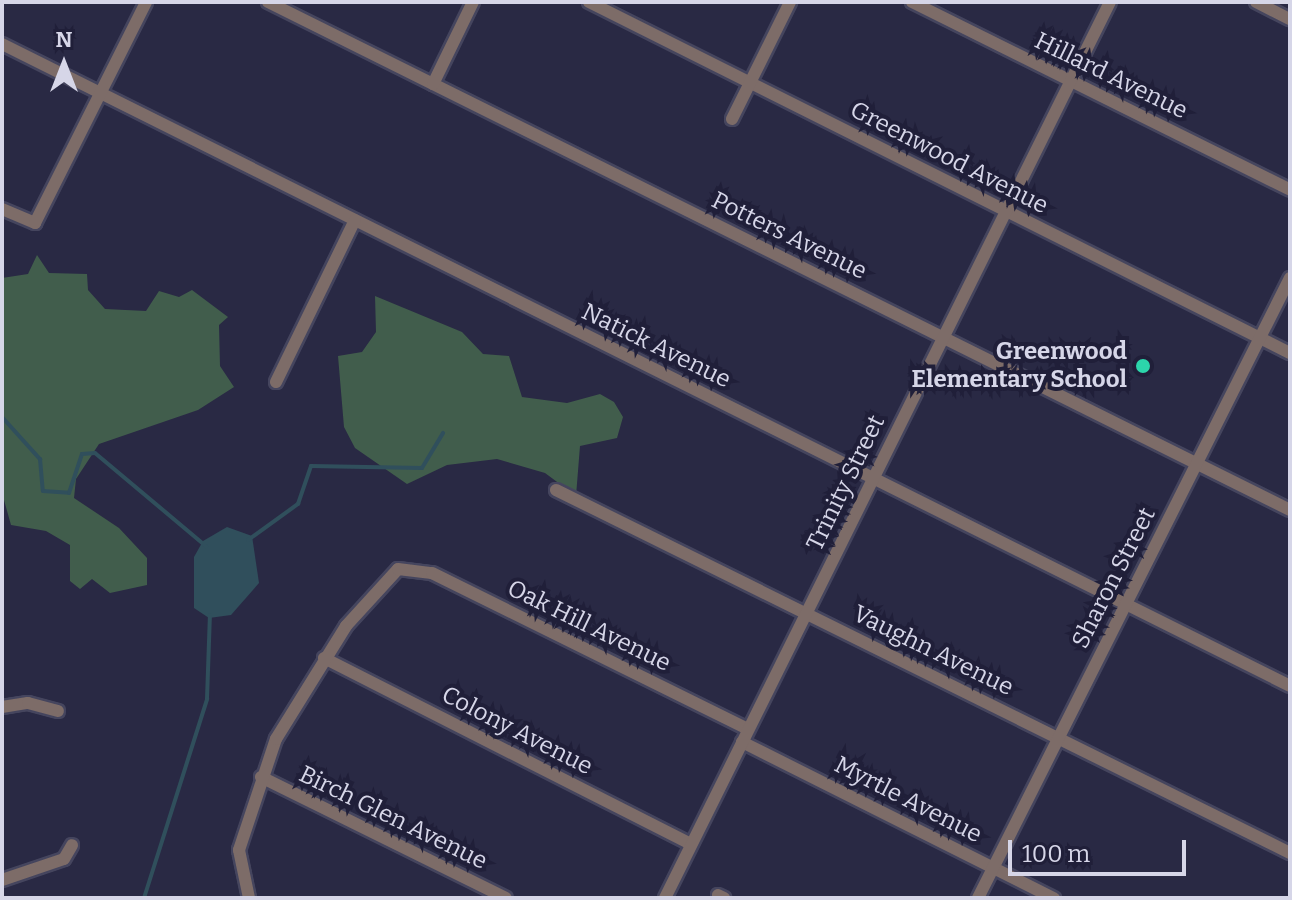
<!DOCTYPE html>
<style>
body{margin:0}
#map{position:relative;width:1292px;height:900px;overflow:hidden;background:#292944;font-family:Bitter,serif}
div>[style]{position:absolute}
.forest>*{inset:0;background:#415d4c}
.water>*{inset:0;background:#304f5c}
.stream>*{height:4px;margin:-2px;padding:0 2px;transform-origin:2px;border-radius:2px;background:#304f5c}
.roads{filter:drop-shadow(2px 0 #45455e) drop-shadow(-2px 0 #45455e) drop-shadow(0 2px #45455e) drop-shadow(0 -2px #45455e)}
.minor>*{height:12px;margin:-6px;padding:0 6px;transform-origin:6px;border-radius:6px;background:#7d6c68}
.dots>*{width:22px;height:22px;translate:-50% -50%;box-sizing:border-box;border:4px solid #201f39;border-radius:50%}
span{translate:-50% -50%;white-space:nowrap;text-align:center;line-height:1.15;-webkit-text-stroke:8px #201f39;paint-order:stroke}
.street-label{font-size:24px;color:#d6d6e8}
.poi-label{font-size:24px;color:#d6d6e8;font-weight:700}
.right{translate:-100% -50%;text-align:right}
.frame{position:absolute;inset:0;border:4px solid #d6d6e8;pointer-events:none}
.north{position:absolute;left:24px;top:24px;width:80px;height:80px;-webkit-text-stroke:6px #201f39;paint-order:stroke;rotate:0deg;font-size:22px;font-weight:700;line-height:32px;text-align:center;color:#d6d6e8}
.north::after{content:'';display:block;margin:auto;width:28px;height:36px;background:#d6d6e8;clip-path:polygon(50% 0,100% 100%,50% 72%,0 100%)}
.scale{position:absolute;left:1008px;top:840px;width:178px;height:36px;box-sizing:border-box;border:4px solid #d6d6e8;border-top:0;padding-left:10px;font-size:24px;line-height:28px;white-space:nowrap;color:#d6d6e8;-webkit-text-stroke:6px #201f39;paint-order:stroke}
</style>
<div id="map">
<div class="forest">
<div style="clip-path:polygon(37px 255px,49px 273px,87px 274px,88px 290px,105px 309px,146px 311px,159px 291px,179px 297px,192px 290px,228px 317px,219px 325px,220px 366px,234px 387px,198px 410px,99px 444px,76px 479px,74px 498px,119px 528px,147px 558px,147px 585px,110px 593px,92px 579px,80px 589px,70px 581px,70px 545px,46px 531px,11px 525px,2px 493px,2px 278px,28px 274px)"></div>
<div style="clip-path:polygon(375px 296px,462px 332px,483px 354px,509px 356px,522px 397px,567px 403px,600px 394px,614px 402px,623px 417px,617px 438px,580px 446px,576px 496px,545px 473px,497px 459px,447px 465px,407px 484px,355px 448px,344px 427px,338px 356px,362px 352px,376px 332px)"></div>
</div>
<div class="water">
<div style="clip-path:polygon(227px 527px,252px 536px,259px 583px,231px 615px,209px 618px,194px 608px,194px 557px,203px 541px)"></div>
</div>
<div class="stream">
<div style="left:2px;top:417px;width:57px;rotate:47.9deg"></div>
<div style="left:40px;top:459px;width:32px;rotate:85deg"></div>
<div style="left:43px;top:491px;width:26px;rotate:4deg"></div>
<div style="left:69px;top:493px;width:41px;rotate:-71.6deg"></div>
<div style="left:82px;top:454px;width:13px;rotate:-4deg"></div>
<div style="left:95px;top:453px;width:145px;rotate:40deg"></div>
<div style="left:248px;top:540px;width:62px;rotate:-35.8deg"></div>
<div style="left:298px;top:504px;width:40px;rotate:-71.1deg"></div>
<div style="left:311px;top:466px;width:111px;rotate:1deg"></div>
<div style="left:422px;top:468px;width:41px;rotate:-59deg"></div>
<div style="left:144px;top:898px;width:209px;rotate:-72.4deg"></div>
<div style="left:207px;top:699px;width:84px;rotate:-88deg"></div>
</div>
<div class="roads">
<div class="minor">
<div style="left:268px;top:2px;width:1141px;rotate:26.43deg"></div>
<div style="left:589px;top:2px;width:784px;rotate:26.6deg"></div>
<div style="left:912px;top:2px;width:422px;rotate:26.4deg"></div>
<div style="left:1256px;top:2px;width:38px;rotate:27deg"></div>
<div style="left:2px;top:44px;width:1439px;rotate:26.49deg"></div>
<div style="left:433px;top:84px;width:91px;rotate:-64deg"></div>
<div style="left:732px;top:119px;width:131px;rotate:-63.6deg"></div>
<div style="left:2px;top:209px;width:36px;rotate:23deg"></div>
<div style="left:35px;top:223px;width:247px;rotate:-63.3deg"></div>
<div style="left:276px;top:382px;width:180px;rotate:-64deg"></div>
<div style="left:556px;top:490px;width:819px;rotate:26.31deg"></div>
<div style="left:324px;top:658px;width:411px;rotate:26.9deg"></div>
<div style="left:2px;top:707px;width:26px;rotate:-9deg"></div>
<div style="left:28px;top:703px;width:31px;rotate:15deg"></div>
<div style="left:742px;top:742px;width:349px;rotate:26.6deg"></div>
<div style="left:261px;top:777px;width:273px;rotate:26.3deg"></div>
<div style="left:2px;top:880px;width:65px;rotate:-18.7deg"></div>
<div style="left:64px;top:859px;width:16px;rotate:-60deg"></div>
<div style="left:718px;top:895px;width:7px;rotate:27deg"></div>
<div style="left:249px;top:898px;width:49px;rotate:-101.8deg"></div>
<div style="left:239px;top:850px;width:117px;rotate:-71.6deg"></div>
<div style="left:276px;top:739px;width:133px;rotate:-58.2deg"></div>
<div style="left:346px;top:626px;width:77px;rotate:-47.6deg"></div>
<div style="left:398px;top:569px;width:34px;rotate:7deg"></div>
<div style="left:432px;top:573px;width:352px;rotate:26.3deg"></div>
<div style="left:665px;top:898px;width:1000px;rotate:-63.59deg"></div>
<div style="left:978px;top:898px;width:694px;rotate:-63.29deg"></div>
</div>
</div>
<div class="dots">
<div style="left:1143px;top:366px;background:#2cd5ab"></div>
</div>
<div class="street-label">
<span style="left:1111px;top:76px;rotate:26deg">Hillard Avenue</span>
<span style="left:949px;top:158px;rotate:27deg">Greenwood Avenue</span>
<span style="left:789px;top:236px;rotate:26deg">Potters Avenue</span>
<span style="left:656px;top:346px;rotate:26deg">Natick Avenue</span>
<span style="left:846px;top:483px;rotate:-64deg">Trinity Street</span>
<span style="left:1114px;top:578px;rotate:-63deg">Sharon Street</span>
<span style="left:589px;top:626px;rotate:26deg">Oak Hill Avenue</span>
<span style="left:933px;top:651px;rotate:26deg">Vaughn Avenue</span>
<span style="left:517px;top:731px;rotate:27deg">Colony Avenue</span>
<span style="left:908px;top:800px;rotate:27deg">Myrtle Avenue</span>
<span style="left:393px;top:818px;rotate:26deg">Birch Glen Avenue</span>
</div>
<div class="poi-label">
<span class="right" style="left:1127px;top:366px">Greenwood<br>Elementary School</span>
</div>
<div class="frame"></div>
<div class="north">N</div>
<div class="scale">100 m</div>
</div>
